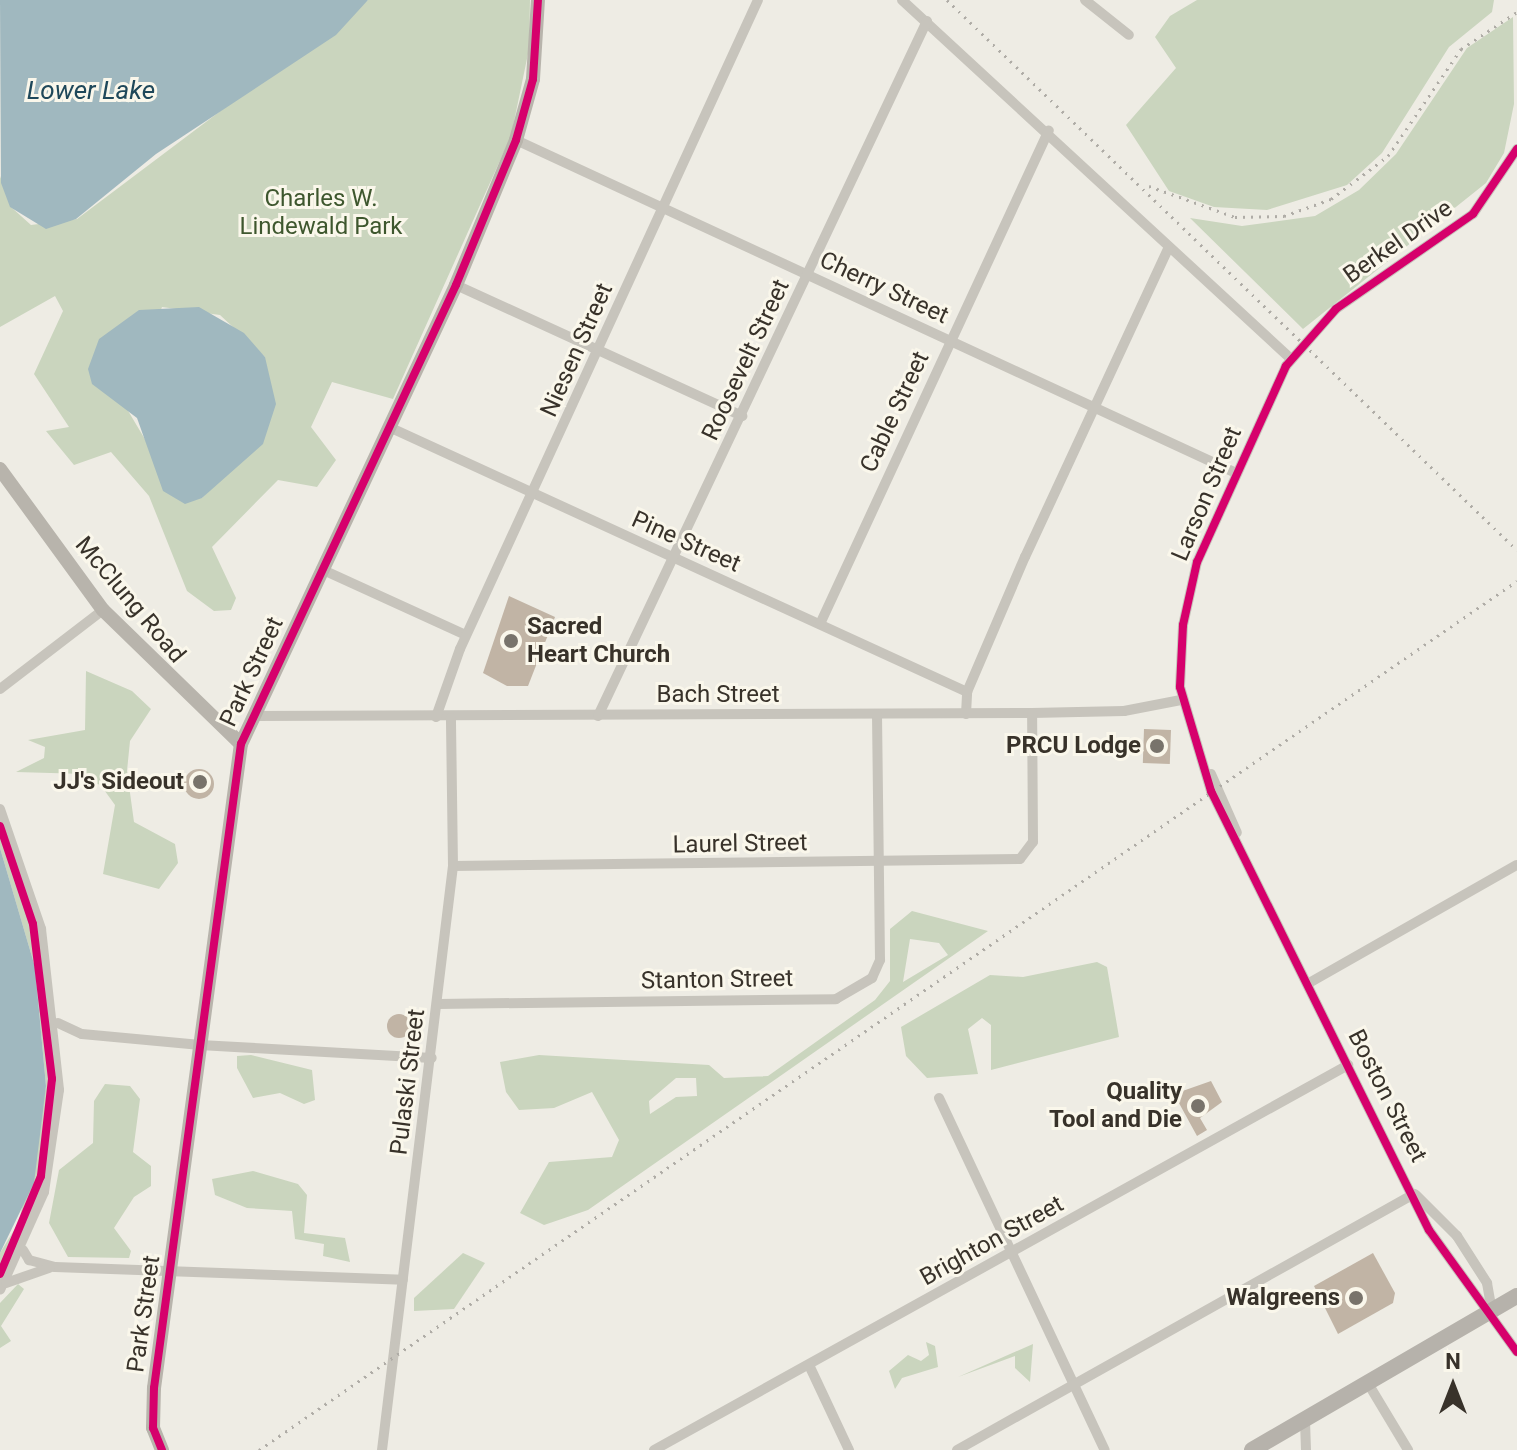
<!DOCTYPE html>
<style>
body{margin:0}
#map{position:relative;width:1517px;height:1450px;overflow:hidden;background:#eeece4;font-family:Roboto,sans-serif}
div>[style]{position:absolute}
.green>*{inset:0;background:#cad5be}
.water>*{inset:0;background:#a0b8bf}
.building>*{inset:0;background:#c1b4a5;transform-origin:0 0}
.round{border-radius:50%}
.street>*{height:10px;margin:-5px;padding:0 5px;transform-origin:5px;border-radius:5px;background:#c7c4bc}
.secondary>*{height:14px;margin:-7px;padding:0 7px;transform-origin:7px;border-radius:7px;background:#b8b4ac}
.primary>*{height:16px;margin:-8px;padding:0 8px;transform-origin:8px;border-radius:8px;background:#b6b2ab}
.rail>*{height:3px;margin-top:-1.5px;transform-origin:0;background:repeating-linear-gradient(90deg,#afaca6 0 2px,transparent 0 8px)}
.cycleway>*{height:8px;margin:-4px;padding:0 4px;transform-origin:4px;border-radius:4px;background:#d6006c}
.dots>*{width:22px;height:22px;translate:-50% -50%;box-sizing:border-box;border:4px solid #faf7eb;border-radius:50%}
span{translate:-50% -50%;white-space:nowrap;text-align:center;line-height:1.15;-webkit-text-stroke:6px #faf7eb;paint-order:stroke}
.park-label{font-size:24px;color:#3e572e}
.street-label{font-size:24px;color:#38322a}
.poi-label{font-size:24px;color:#38322a;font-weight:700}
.left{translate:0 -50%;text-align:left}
.right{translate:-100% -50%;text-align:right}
.water-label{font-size:26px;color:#1f485a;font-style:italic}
.north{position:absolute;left:1413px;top:1346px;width:80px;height:80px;-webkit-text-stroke:6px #faf7eb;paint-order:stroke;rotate:0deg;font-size:22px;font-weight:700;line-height:32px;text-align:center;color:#38322a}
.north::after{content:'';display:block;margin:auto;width:28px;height:36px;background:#38322a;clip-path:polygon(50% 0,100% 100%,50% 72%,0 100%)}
</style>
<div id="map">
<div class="green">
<div style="clip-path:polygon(evenodd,368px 0,530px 0,529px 49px,511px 136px,393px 399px,332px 382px,311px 427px,336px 460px,317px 487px,278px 480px,212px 547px,236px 598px,231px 610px,214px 611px,187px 591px,149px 496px,111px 452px,74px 465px,46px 431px,69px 427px,34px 374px,63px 311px,55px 296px,0 327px,0 176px,11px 207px,31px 225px,77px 219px,368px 0,162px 307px,220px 315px,265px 357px,230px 469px,202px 498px,149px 446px,124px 404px,162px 307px)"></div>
<div style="clip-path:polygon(1197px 0,1494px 0,1492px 12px,1449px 47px,1382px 153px,1347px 185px,1267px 210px,1214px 207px,1169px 191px,1126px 125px,1176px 68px,1155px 37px,1170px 16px)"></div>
<div style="clip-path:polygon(1513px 17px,1514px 104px,1504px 153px,1486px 183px,1303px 329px,1190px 218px,1242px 226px,1315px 216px,1359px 190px,1396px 154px,1467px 48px)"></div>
<div style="clip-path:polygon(86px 671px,132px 691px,151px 709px,130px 741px,127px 771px,134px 822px,175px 844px,178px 863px,159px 889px,103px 874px,115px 805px,102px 787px,85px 774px,16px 772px,44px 758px,45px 747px,28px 740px,85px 730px)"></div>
<div style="clip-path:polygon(0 818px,32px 905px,51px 1003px,55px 1108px,36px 1205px,0 1281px,0 1253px,19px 1222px,46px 1086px,35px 967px,0 848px)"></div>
<div style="clip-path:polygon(evenodd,912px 911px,988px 931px,588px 1210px,544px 1225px,520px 1213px,549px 1162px,612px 1157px,619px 1140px,592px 1092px,554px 1108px,519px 1110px,506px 1092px,500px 1062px,539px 1055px,709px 1065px,724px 1078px,768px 1076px,875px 1000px,890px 981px,890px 929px,912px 911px,910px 939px,939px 943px,948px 955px,903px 982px,910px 939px,912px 911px,676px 1078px,696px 1078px,697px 1096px,676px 1097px,650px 1114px,649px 1101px,676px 1078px)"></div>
<div style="clip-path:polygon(1097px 962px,1107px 967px,1119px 1037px,991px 1070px,991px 1025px,982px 1018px,968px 1029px,978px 1074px,927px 1078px,906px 1056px,901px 1027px,990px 975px,1023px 977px)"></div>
<div style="clip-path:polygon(251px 1055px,312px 1070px,315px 1100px,304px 1104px,280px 1093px,253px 1098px,237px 1068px,237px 1056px)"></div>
<div style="clip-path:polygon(105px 1084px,130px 1086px,140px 1099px,133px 1152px,151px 1166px,151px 1186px,134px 1197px,114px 1228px,131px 1251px,129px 1258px,68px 1257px,49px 1223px,59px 1170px,93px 1143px,94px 1101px)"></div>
<div style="clip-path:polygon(253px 1171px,298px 1184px,307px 1195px,304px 1233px,345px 1238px,350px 1262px,323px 1256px,324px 1244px,295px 1239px,292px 1211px,247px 1208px,215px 1195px,212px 1179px)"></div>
<div style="clip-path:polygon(463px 1253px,485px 1263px,454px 1309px,414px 1311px,414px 1298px)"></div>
<div style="clip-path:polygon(18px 1284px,24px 1289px,1px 1326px,11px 1341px,0 1348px,0 1303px)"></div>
<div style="clip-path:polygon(926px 1342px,935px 1346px,938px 1367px,902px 1378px,895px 1389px,889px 1371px,908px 1355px,921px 1361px,929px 1355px)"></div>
<div style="clip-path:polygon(1033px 1344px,1030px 1382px,1015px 1368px,1015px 1356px,958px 1377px)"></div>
</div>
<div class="water">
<div style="clip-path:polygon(0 0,368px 0,336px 35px,156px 154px,76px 219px,46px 229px,10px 207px,1px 183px)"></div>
<div style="clip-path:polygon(199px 307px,244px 333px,265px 357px,276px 404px,263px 444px,202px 498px,185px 504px,163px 491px,137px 418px,92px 384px,88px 369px,99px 339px,139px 310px)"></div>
<div style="clip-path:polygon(0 848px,35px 967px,46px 1086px,34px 1183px,0 1253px)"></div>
</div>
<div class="building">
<div style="clip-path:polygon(509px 596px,555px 617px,528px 686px,507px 686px,483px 673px)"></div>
<div style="left:1144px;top:729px;width:27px;height:34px;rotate:2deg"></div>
<div class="round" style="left:184px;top:769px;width:30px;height:30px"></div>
<div class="round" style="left:387px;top:1014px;width:24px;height:24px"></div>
<div style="clip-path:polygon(1211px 1081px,1222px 1102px,1200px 1118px,1207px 1130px,1197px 1136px,1174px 1094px)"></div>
<div style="clip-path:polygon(1373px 1253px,1395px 1293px,1393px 1303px,1338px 1334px,1314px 1286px)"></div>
</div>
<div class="street">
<div style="left:902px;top:0;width:529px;rotate:42.7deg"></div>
<div style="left:1085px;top:0;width:56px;rotate:38.5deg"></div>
<div style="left:516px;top:140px;width:793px;rotate:24.82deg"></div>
<div style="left:1517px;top:149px;width:78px;rotate:124.1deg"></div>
<div style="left:1473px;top:214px;width:167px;rotate:145.3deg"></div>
<div style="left:1336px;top:309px;width:76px;rotate:131.3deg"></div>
<div style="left:1286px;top:366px;width:215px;rotate:114.4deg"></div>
<div style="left:1197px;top:562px;width:65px;rotate:102.5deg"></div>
<div style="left:1183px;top:625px;width:62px;rotate:92.8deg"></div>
<div style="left:1180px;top:687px;width:109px;rotate:73.4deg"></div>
<div style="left:1211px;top:791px;width:490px;rotate:63.6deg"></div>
<div style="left:1429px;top:1230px;width:150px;rotate:54.2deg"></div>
<div style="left:456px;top:285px;width:315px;rotate:24.6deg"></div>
<div style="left:389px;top:427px;width:636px;rotate:24.63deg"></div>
<div style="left:321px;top:569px;width:159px;rotate:24.5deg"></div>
<div style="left:820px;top:624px;width:544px;rotate:-65.13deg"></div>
<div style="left:0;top:689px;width:130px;rotate:-37.5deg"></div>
<div style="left:966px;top:714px;width:22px;rotate:-87deg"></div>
<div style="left:967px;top:692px;width:147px;rotate:-66.8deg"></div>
<div style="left:1025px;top:557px;width:340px;rotate:-65.1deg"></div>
<div style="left:256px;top:716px;width:776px;rotate:-0.22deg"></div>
<div style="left:1032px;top:713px;width:92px;rotate:-1.2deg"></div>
<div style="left:1124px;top:711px;width:58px;rotate:-10.9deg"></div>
<div style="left:598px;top:716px;width:769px;rotate:-64.67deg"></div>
<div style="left:436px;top:717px;width:72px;rotate:-70.6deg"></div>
<div style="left:460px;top:649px;width:714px;rotate:-65.34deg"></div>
<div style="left:1211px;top:774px;width:64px;rotate:66.2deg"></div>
<div style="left:0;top:809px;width:127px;rotate:71.1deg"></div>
<div style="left:41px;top:929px;width:162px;rotate:83.6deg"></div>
<div style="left:59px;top:1090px;width:103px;rotate:98.4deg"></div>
<div style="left:44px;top:1192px;width:107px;rotate:114.2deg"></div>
<div style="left:453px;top:866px;width:567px;rotate:-0.71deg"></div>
<div style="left:1020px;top:859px;width:21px;rotate:-53deg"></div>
<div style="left:1033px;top:842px;width:129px;rotate:-90.4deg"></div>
<div style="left:1309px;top:983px;width:239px;rotate:-29.6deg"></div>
<div style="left:438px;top:1004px;width:398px;rotate:-0.7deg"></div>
<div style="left:836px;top:999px;width:42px;rotate:-30.3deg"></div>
<div style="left:872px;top:978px;width:20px;rotate:-66deg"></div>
<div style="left:880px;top:960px;width:246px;rotate:-90.7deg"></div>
<div style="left:58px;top:1023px;width:26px;rotate:25deg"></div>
<div style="left:82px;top:1034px;width:119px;rotate:5.3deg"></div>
<div style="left:200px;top:1045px;width:232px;rotate:3.2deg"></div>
<div style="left:939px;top:1098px;width:389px;rotate:64.8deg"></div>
<div style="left:1416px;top:1195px;width:58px;rotate:45deg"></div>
<div style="left:1457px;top:1236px;width:56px;rotate:57.4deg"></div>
<div style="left:1487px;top:1283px;width:29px;rotate:80deg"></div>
<div style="left:23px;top:1250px;width:12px;rotate:59deg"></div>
<div style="left:29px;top:1260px;width:27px;rotate:15deg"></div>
<div style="left:55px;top:1267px;width:348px;rotate:2.1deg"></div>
<div style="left:6px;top:1283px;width:46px;rotate:-19.2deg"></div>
<div style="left:809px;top:1365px;width:94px;rotate:64.8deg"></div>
<div style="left:1369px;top:1385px;width:76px;rotate:59deg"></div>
<div style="left:1305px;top:1421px;width:29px;rotate:88deg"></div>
<div style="left:382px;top:1450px;width:588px;rotate:-83.07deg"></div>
<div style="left:453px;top:866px;width:148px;rotate:-90.8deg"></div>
<div style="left:654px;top:1450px;width:794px;rotate:-29.02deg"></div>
<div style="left:957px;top:1450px;width:524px;rotate:-29.26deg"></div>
</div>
<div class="secondary">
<div style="left:0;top:469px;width:175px;rotate:53.9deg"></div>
<div style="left:103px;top:610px;width:192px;rotate:44.2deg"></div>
<div style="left:162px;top:1450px;width:24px;rotate:-112deg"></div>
<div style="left:153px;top:1428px;width:40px;rotate:-88.6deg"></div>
<div style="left:154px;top:1388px;width:650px;rotate:-82.31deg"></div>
<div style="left:241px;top:744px;width:507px;rotate:-64.9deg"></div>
<div style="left:456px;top:285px;width:157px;rotate:-67.5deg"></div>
<div style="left:516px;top:140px;width:63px;rotate:-74.4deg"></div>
<div style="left:533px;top:79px;width:79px;rotate:-86.4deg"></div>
</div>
<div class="primary">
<div style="left:1252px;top:1450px;width:306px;rotate:-30.2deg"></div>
</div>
<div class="rail">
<div style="left:947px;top:0;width:792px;rotate:43.98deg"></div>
<div style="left:1149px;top:186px;width:91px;rotate:19.8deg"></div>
<div style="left:1235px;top:217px;width:49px;rotate:-1.2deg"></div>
<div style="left:1284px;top:216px;width:50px;rotate:-19.9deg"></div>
<div style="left:1331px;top:199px;width:71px;rotate:-37deg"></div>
<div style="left:1388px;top:156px;width:130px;rotate:-55.7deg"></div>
<div style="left:1461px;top:49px;width:67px;rotate:-33.5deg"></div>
<div style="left:259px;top:1450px;width:1529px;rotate:-34.64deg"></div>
</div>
<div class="cycleway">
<div style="left:1517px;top:149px;width:78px;rotate:124.1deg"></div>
<div style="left:1473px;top:214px;width:167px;rotate:145.3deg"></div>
<div style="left:1336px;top:309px;width:76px;rotate:131.3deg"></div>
<div style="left:1286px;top:366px;width:215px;rotate:114.4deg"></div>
<div style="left:1197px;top:562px;width:65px;rotate:102.5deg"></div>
<div style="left:1183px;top:625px;width:62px;rotate:92.8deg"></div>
<div style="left:1180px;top:687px;width:109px;rotate:73.4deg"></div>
<div style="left:1211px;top:791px;width:490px;rotate:63.6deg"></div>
<div style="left:1429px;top:1230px;width:150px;rotate:54.2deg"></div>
<div style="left:0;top:826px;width:103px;rotate:71.4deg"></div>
<div style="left:33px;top:924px;width:156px;rotate:83deg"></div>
<div style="left:52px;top:1079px;width:98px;rotate:96.5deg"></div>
<div style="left:41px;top:1176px;width:106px;rotate:112.7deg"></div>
<div style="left:162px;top:1450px;width:24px;rotate:-112deg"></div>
<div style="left:153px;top:1428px;width:40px;rotate:-88.6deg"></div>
<div style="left:154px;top:1388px;width:650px;rotate:-82.31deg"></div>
<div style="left:241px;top:744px;width:507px;rotate:-64.9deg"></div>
<div style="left:456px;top:285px;width:157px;rotate:-67.5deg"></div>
<div style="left:516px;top:140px;width:63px;rotate:-74.4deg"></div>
<div style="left:533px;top:79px;width:79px;rotate:-86.4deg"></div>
</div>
<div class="dots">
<div style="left:511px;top:641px;background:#78736b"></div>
<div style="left:1157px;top:746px;background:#78736b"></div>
<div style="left:200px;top:782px;background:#78736b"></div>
<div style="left:1198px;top:1106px;background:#78736b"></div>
<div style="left:1356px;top:1298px;background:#78736b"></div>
</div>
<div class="park-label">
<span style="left:321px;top:213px">Charles W.<br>Lindewald Park</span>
</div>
<div class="street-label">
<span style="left:1398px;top:242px;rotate:-35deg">Berkel Drive</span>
<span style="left:884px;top:288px;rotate:25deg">Cherry Street</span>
<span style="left:577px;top:350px;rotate:-66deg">Niesen Street</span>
<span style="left:746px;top:360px;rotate:-65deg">Roosevelt Street</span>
<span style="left:895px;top:412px;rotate:-65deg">Cable Street</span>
<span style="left:1207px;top:494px;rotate:-67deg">Larson Street</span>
<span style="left:686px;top:542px;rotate:24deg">Pine Street</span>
<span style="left:130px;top:600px;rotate:50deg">McClung Road</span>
<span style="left:252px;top:672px;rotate:-65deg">Park Street</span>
<span style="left:718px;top:695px">Bach Street</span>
<span style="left:740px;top:844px;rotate:-1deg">Laurel Street</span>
<span style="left:717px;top:980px;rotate:-1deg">Stanton Street</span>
<span style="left:408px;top:1082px;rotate:-83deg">Pulaski Street</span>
<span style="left:1387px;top:1096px;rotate:63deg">Boston Street</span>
<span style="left:992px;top:1241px;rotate:-29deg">Brighton Street</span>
<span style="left:144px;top:1314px;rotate:-82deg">Park Street</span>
</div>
<div class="poi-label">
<span class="left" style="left:527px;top:641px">Sacred<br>Heart Church</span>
<span class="right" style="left:1141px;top:746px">PRCU Lodge</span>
<span class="right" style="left:184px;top:782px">JJ's Sideout</span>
<span class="right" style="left:1182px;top:1106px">Quality<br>Tool and Die</span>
<span class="right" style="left:1340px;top:1298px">Walgreens</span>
</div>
<div class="water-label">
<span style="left:91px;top:91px">Lower Lake</span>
</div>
<div class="north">N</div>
</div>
